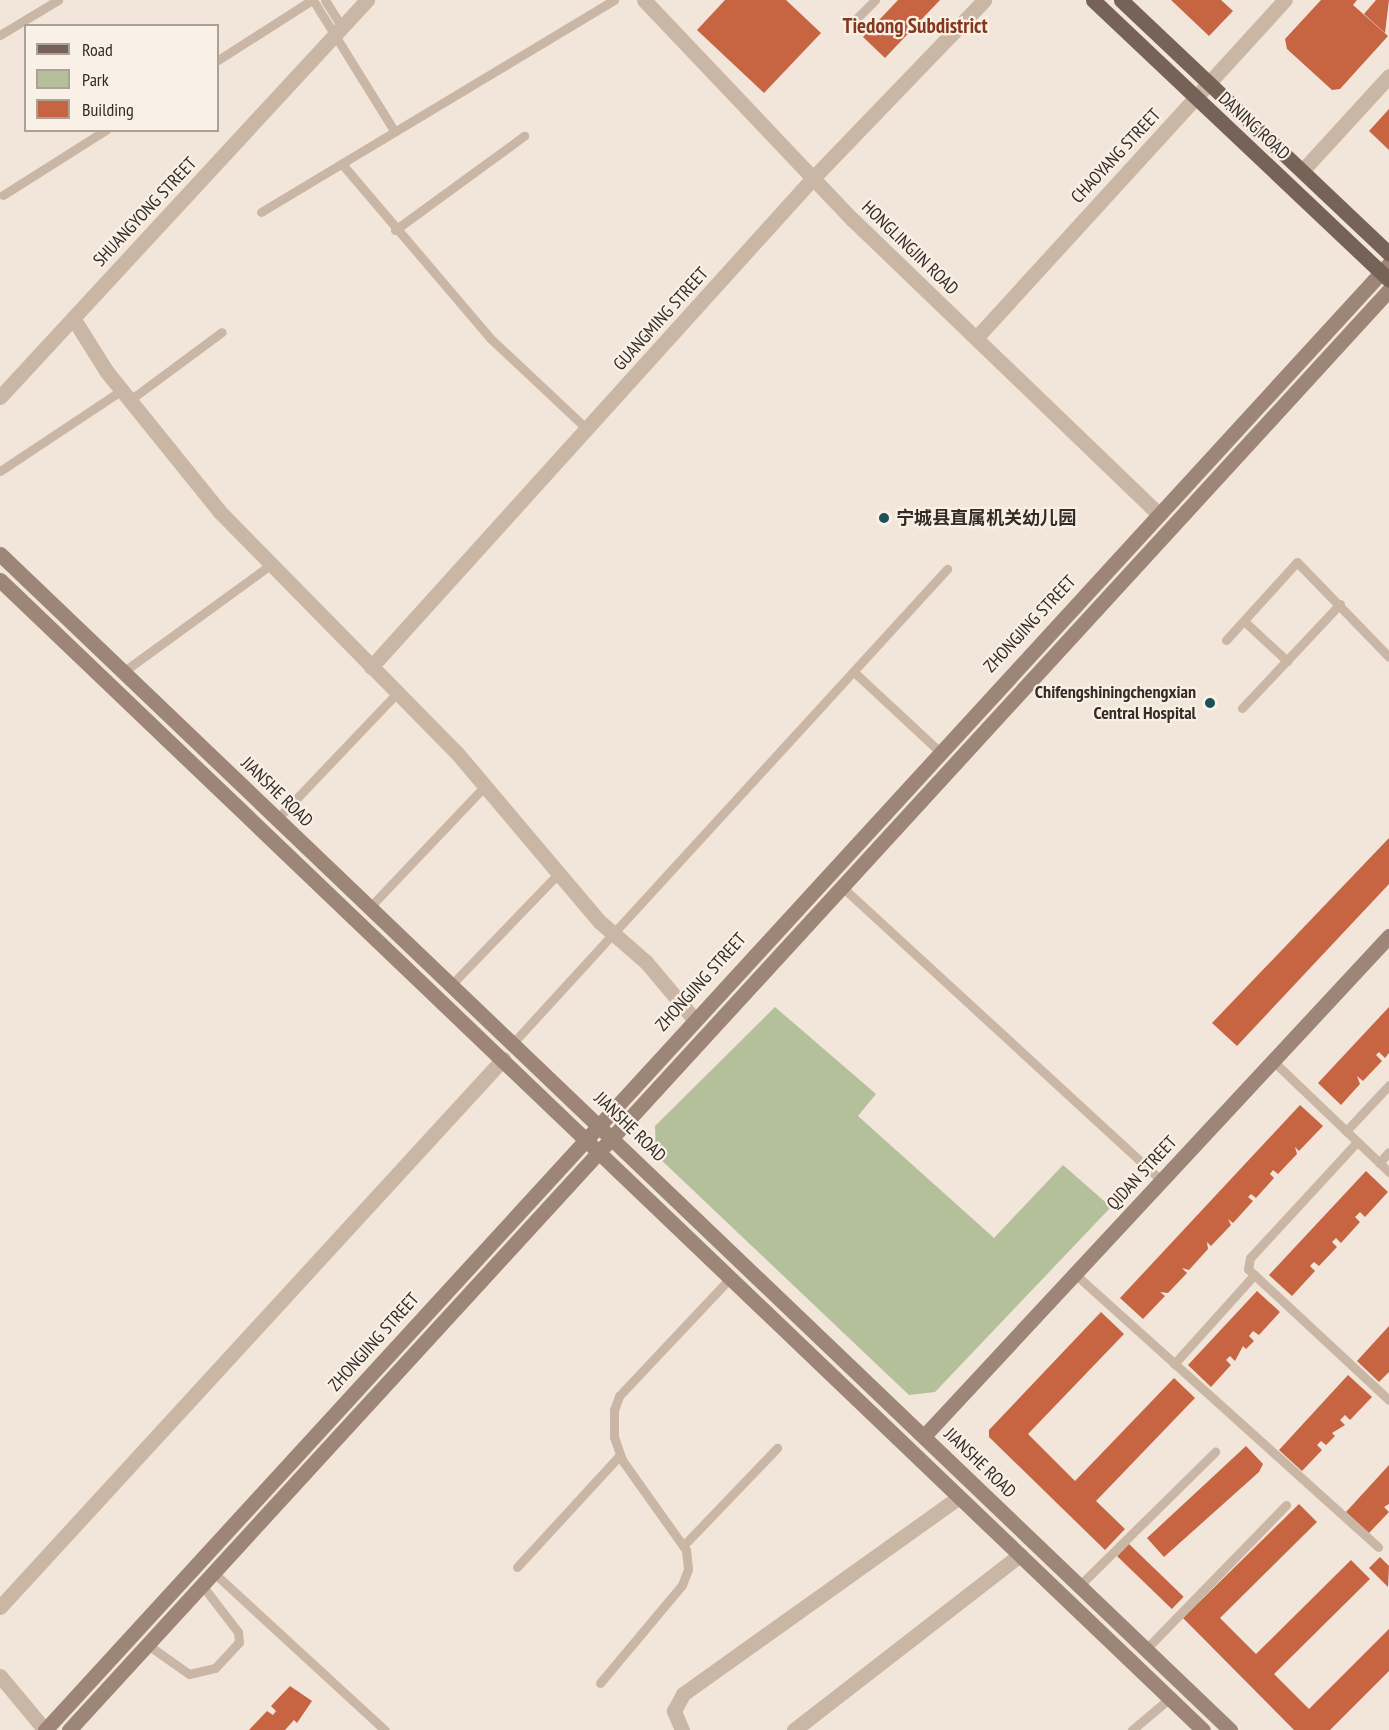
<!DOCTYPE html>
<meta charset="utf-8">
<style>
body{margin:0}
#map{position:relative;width:1389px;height:1730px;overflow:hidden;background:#f1e6d9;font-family:"PT Sans Narrow","Noto Sans SC",sans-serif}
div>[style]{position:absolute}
.green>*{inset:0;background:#b3c099}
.building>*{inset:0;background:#c76442;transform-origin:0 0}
.service>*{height:9px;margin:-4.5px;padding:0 4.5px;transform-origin:4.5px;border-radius:4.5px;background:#c9b6a5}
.minor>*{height:15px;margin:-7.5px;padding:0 7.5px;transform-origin:7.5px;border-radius:7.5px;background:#c9b6a5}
.tertiary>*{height:15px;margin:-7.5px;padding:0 7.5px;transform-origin:7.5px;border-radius:7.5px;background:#c9b6a5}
.secondary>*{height:15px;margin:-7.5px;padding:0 7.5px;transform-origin:7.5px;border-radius:7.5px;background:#9d8577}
.primary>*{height:15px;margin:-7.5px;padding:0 7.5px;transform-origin:7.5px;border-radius:7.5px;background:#776257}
.dots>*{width:16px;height:16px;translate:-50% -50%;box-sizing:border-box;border:3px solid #f9f0e6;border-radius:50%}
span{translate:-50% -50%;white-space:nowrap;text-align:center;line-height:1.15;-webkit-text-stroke:4.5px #f9f0e6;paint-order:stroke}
.street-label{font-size:18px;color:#352b27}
.poi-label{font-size:18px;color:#352b27;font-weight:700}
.left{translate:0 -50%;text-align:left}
.right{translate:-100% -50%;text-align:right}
.quarter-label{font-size:21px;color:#85381f;font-weight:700}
.legend{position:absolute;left:24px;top:24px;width:195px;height:108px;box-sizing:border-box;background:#f9f0e6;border:2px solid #aba19a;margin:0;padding:8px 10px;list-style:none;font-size:18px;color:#352b27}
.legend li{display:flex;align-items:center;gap:12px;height:30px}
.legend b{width:30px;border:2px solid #aba19a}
</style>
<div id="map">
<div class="green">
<div style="clip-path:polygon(775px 1007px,876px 1094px,858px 1116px,994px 1238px,1063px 1165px,1111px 1207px,935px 1392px,909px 1395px,656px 1155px,655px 1126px)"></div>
</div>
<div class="building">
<div style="clip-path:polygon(725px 0,786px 0,821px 33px,764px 93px,697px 30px)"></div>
<div style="clip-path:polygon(898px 0,940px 0,885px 58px,863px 37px)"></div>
<div style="clip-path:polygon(1171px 0,1221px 0,1233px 11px,1209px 36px)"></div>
<div style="clip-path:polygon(1321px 0,1357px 0,1353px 5px,1388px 36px,1340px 89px,1332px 90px,1287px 49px,1285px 39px)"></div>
<div style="clip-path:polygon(1376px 0,1389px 0,1385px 33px,1364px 14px)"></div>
<div style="clip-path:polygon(1389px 109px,1389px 150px,1369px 131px)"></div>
<div style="clip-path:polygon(1389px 838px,1389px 884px,1237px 1046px,1212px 1023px)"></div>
<div style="clip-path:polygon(1389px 1007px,1389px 1053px,1385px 1058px,1379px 1052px,1376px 1055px,1382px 1061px,1363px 1081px,1357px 1076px,1360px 1084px,1341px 1105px,1318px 1083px)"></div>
<div style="clip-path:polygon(1300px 1105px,1323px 1126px,1299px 1151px,1295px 1147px,1297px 1154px,1278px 1174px,1273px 1170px,1270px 1174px,1274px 1178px,1256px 1198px,1251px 1194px,1248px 1197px,1253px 1201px,1233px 1223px,1228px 1219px,1231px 1225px,1211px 1246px,1207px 1242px,1208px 1249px,1189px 1270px,1182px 1268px,1187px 1273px,1168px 1293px,1160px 1292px,1165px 1296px,1143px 1319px,1120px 1298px)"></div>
<div style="clip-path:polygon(1366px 1171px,1388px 1192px,1365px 1217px,1360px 1212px,1355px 1217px,1360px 1222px,1341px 1243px,1336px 1238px,1332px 1242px,1337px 1247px,1319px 1266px,1314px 1262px,1310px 1266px,1315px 1271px,1292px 1296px,1269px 1275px)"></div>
<div style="clip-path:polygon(1257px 1291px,1280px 1312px,1259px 1335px,1253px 1331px,1249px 1336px,1254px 1341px,1246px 1349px,1243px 1346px,1235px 1361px,1230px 1356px,1226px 1360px,1231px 1365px,1211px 1387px,1188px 1365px)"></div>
<div style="clip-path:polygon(1101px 1312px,1124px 1334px,1028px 1434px,1075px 1481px,1174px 1378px,1195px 1398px,1096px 1501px,1125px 1529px,1105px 1550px,989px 1437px,989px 1430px)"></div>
<div style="clip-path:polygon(1389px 1326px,1389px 1372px,1379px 1382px,1357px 1361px)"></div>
<div style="clip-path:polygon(1348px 1375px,1372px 1397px,1350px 1420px,1345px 1415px,1340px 1420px,1345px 1425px,1332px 1433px,1335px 1436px,1326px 1445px,1321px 1441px,1317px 1445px,1322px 1450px,1302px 1471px,1279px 1450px)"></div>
<div style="clip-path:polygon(1246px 1446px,1263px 1464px,1259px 1472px,1164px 1557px,1147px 1538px)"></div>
<div style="clip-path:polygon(1389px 1465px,1389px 1504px,1384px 1507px,1389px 1512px,1369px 1533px,1346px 1512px)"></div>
<div style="clip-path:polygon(1299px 1504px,1317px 1522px,1220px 1618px,1256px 1654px,1351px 1560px,1370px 1579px,1274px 1674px,1309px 1709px,1389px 1629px,1389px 1671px,1330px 1730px,1294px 1730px,1183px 1618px)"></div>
<div style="left:1129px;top:1544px;width:76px;height:17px;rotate:44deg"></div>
<div style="clip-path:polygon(1380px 1557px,1389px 1566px,1388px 1587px,1369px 1568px)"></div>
<div style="clip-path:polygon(290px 1686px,312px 1701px,297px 1723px,294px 1720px,285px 1730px,249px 1730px,267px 1711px,273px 1715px,276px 1711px,271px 1706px)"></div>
</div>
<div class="service">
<div style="left:313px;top:0;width:155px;rotate:58.2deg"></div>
<div style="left:325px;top:0;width:32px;rotate:58deg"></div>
<div style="left:852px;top:23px;width:33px;rotate:-45deg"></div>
<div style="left:0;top:35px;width:68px;rotate:-31.1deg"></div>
<div style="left:218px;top:60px;width:112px;rotate:-32.6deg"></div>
<div style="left:342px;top:164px;width:228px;rotate:49.6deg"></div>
<div style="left:490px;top:338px;width:134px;rotate:43.2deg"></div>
<div style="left:3px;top:195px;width:122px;rotate:-32.3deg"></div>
<div style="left:261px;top:212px;width:412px;rotate:-31deg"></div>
<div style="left:395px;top:230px;width:160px;rotate:-36.1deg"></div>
<div style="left:130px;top:400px;width:114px;rotate:-36.5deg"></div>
<div style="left:0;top:471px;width:146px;rotate:-33.6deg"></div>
<div style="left:1244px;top:621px;width:59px;rotate:42.9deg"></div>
<div style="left:1226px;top:640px;width:105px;rotate:-47.7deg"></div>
<div style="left:1297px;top:562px;width:132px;rotate:45.9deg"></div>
<div style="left:123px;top:672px;width:180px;rotate:-36deg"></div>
<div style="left:854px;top:672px;width:116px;rotate:42.9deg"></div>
<div style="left:1242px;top:708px;width:143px;rotate:-46.7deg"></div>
<div style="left:277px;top:819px;width:174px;rotate:-46.4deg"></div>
<div style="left:840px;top:885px;width:437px;rotate:42.6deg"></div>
<div style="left:370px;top:907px;width:167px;rotate:-46.5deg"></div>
<div style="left:452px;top:984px;width:154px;rotate:-46.1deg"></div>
<div style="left:513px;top:1043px;width:643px;rotate:-47.52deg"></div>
<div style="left:1273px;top:1061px;width:161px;rotate:43.7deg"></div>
<div style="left:1346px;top:1131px;width:63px;rotate:-46.9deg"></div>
<div style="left:1357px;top:1142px;width:158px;rotate:132.7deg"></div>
<div style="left:1250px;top:1258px;width:11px;rotate:100deg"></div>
<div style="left:1248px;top:1269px;width:192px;rotate:42.9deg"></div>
<div style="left:1379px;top:1163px;width:15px;rotate:-48deg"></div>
<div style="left:1075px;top:1274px;width:408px;rotate:42deg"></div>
<div style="left:1174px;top:1364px;width:120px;rotate:-48deg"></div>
<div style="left:683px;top:1546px;width:136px;rotate:-46.2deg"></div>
<div style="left:517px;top:1567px;width:152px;rotate:-47.4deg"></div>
<div style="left:214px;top:1573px;width:232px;rotate:42.6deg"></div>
<div style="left:1080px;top:1585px;width:190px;rotate:-44.6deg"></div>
<div style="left:148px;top:1645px;width:50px;rotate:35.3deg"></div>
<div style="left:189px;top:1674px;width:27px;rotate:-13deg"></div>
<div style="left:215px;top:1668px;width:35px;rotate:-47deg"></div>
<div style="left:239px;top:1642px;width:10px;rotate:-96deg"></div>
<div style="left:238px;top:1632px;width:59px;rotate:-127.5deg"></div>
<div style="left:1146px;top:1649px;width:201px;rotate:-45.8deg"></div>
<div style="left:600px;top:1683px;width:128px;rotate:-50.1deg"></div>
<div style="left:682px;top:1585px;width:17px;rotate:-69deg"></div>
<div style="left:688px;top:1569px;width:19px;rotate:-96deg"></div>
<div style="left:686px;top:1550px;width:110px;rotate:-125.4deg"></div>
<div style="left:622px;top:1460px;width:24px;rotate:-109deg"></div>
<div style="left:614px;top:1437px;width:27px;rotate:-90deg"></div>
<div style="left:614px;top:1410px;width:15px;rotate:-70deg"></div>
<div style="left:619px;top:1396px;width:163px;rotate:-46.7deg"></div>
<div style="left:1132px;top:1730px;width:50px;rotate:-40.1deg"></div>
</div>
<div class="minor">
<div style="left:644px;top:0;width:303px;rotate:46.5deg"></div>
<div style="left:853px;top:220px;width:424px;rotate:43.9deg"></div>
<div style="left:1302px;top:171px;width:129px;rotate:-47.5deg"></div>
<div style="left:73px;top:318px;width:64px;rotate:57.8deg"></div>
<div style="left:107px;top:372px;width:179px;rotate:51.1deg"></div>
<div style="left:219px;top:511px;width:339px;rotate:45.5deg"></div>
<div style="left:457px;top:753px;width:221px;rotate:49.8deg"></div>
<div style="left:600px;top:922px;width:61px;rotate:41deg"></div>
<div style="left:646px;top:962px;width:75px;rotate:49.9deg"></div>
<div style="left:976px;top:338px;width:458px;rotate:-47.6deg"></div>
<div style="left:371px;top:667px;width:659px;rotate:-47.89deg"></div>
<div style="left:813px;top:178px;width:247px;rotate:-46.1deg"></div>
<div style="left:0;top:1607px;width:744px;rotate:-47.45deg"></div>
<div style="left:0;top:1676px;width:70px;rotate:50.2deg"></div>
<div style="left:682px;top:1730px;width:21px;rotate:-113deg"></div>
<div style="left:674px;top:1711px;width:19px;rotate:-62deg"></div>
<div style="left:683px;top:1694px;width:339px;rotate:-35.5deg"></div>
<div style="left:794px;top:1730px;width:286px;rotate:-37.8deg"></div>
</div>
<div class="tertiary">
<div style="left:0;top:397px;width:541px;rotate:-47.25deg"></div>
</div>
<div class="secondary">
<div style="left:0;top:554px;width:1702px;rotate:43.71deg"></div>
<div style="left:0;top:580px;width:1664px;rotate:43.71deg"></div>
<div style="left:924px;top:1436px;width:683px;rotate:-47.08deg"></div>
<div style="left:45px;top:1730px;width:1989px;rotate:-47.49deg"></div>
<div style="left:69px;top:1730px;width:1953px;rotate:-47.49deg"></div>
</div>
<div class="primary">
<div style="left:1093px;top:0;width:407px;rotate:43.4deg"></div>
<div style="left:1121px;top:0;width:369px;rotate:43.4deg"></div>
</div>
<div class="dots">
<div style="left:884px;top:518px;background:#1c5257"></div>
<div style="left:1210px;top:703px;background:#1c5257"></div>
</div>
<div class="street-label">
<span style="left:1254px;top:126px;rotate:43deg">DANING ROAD</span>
<span style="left:1116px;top:156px;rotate:-47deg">CHAOYANG STREET</span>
<span style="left:145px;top:212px;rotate:-47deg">SHUANGYONG STREET</span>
<span style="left:910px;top:248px;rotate:44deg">HONGLINGJIN ROAD</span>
<span style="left:661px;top:319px;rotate:-48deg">GUANGMING STREET</span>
<span style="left:1030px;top:624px;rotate:-47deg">ZHONGJING STREET</span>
<span style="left:277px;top:792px;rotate:44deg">JIANSHE ROAD</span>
<span style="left:701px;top:982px;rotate:-48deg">ZHONGJING STREET</span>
<span style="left:630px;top:1127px;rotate:44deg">JIANSHE ROAD</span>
<span style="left:1142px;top:1173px;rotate:-47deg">QIDAN STREET</span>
<span style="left:374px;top:1342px;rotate:-48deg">ZHONGJING STREET</span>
<span style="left:980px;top:1463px;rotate:44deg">JIANSHE ROAD</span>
</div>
<div class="poi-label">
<span class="left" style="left:896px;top:518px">宁城县直属机关幼儿园</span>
<span class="right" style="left:1196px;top:703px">Chifengshiningchengxian<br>Central Hospital</span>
</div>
<div class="quarter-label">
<span style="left:915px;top:26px">Tiedong Subdistrict</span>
</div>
<ul class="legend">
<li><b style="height:8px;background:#776257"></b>Road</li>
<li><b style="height:16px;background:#b3c099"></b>Park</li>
<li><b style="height:16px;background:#c76442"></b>Building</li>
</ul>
</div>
